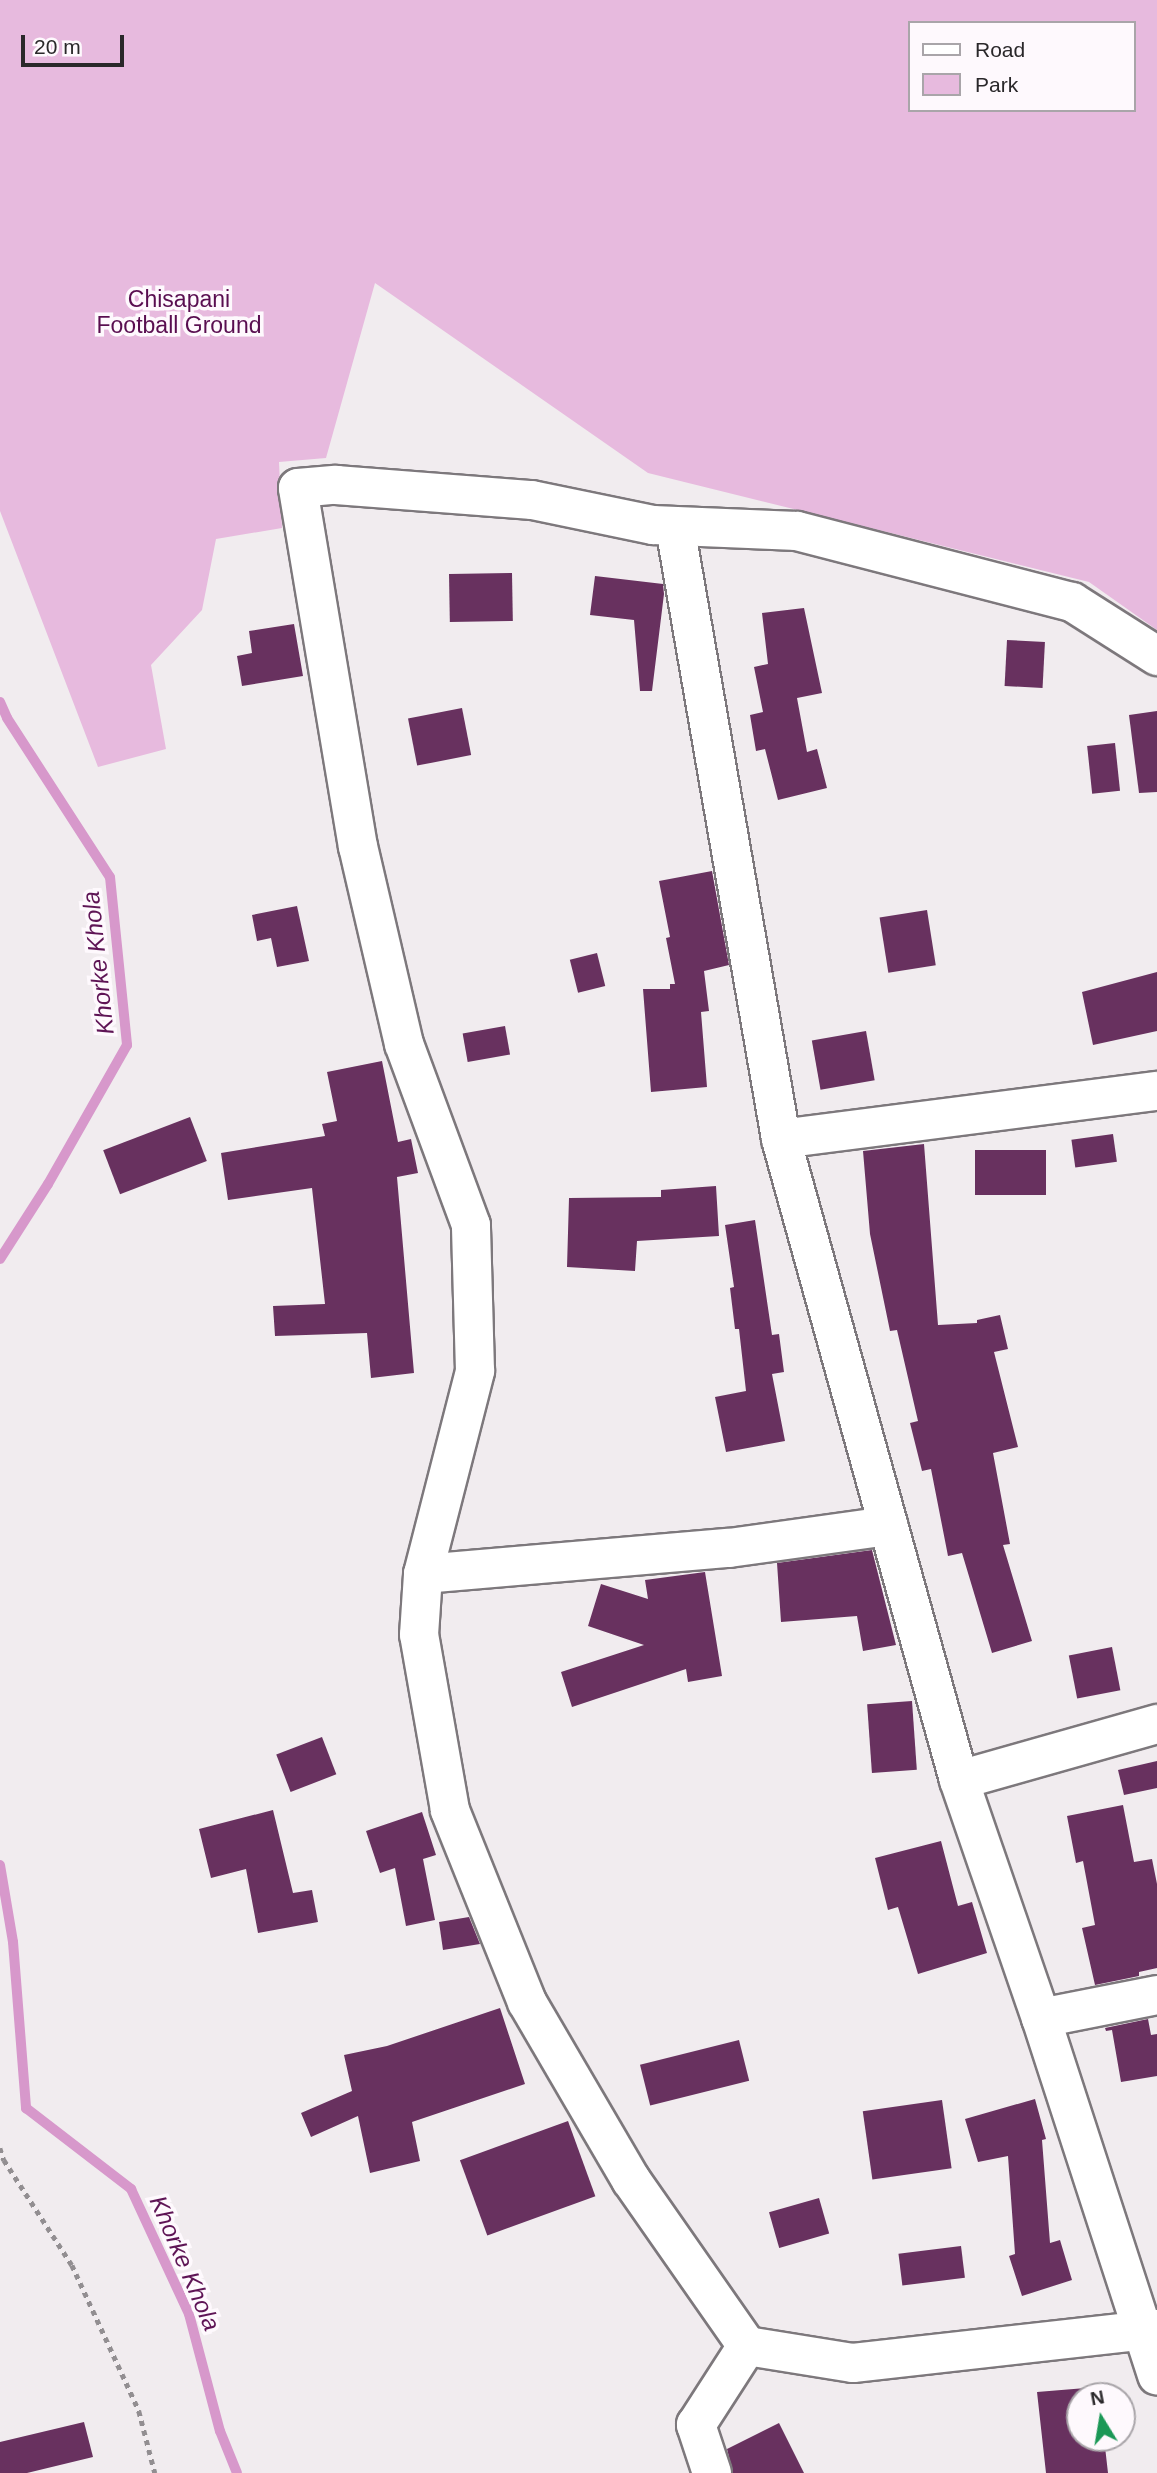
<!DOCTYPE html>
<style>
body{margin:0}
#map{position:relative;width:1157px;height:2473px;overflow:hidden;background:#f1ecef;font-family:Helvetica,sans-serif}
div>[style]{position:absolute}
.green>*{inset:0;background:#e7bade}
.stream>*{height:10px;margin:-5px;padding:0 5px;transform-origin:5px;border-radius:5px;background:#d798cb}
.building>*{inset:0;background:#68315f;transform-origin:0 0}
.path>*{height:4.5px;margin-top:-2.25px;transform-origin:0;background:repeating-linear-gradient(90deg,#928e91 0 5px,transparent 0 10px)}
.roads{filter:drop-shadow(2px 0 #7d787c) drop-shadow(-2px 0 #7d787c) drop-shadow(0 2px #7d787c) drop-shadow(0 -2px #7d787c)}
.street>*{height:38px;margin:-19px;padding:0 19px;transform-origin:19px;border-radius:19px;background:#fff}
span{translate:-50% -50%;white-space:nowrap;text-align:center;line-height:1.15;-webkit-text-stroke:7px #fef9fd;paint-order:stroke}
.park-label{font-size:23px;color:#590e50}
.water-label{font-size:24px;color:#5e1455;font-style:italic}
.legend{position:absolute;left:908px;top:21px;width:228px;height:91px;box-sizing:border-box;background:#fef9fd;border:2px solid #a9a5a9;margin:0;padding:9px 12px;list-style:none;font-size:21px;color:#2a282a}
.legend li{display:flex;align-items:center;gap:14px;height:35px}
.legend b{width:35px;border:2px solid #a9a5a9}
.north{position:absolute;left:1066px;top:2382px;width:70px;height:70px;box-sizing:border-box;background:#fef9fd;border:2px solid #a9a5a9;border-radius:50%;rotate:349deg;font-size:19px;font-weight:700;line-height:28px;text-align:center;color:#2a282a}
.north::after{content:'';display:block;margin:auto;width:24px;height:32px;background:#1b9856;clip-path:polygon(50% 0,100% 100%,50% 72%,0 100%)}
.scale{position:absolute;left:21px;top:35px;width:103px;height:32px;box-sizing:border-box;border:4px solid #2a282a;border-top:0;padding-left:9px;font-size:21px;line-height:24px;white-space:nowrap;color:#2a282a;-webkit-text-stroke:5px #fef9fd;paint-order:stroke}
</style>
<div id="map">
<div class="green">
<div style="clip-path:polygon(evenodd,0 0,1157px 0,1157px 630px,1089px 582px,648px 473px,375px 283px,326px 458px,279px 462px,282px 528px,216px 539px,202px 610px,151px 665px,166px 749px,98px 767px,0 511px,0 0,910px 23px,1134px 23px,1134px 110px,910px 110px,910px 23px)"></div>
</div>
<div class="stream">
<div style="left:0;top:702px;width:17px;rotate:66deg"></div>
<div style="left:7px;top:718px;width:189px;rotate:57.1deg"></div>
<div style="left:110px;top:877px;width:169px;rotate:84.2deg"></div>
<div style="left:127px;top:1045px;width:160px;rotate:119.6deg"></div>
<div style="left:48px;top:1184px;width:89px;rotate:122.6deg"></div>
<div style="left:0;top:1865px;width:78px;rotate:80.4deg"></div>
<div style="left:13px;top:1942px;width:167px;rotate:85.5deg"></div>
<div style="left:26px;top:2108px;width:133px;rotate:37.6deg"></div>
<div style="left:131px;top:2189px;width:138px;rotate:65.1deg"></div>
<div style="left:189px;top:2314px;width:121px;rotate:75.2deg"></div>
<div style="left:220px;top:2431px;width:45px;rotate:68deg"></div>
</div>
<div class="building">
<div style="left:512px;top:573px;width:48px;height:63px;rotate:89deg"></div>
<div style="clip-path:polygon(595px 576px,663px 584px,664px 594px,652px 691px,640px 691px,634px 620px,590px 615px)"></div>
<div style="clip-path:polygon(804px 608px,822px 693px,797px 698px,807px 752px,817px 749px,827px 788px,778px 800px,765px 749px,756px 751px,750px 715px,763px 712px,754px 667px,768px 664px,762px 613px)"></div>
<div style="clip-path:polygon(294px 624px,303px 676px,242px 686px,237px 656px,252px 653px,249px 631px)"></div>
<div style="left:1007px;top:640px;width:38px;height:46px;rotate:3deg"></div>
<div style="left:462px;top:708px;width:48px;height:55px;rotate:79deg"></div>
<div style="clip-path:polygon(1157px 711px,1157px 792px,1139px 793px,1129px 715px)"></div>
<div style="left:1115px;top:743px;width:48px;height:28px;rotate:84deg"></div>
<div style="clip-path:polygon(712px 871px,729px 965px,704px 971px,709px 1011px,701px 1012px,707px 1087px,651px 1092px,643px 989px,670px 989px,670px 984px,675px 984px,666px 938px,670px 937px,659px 881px)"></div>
<div style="clip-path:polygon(297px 906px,309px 961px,277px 967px,271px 938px,257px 941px,252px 915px)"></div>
<div style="left:927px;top:910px;width:56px;height:48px;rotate:81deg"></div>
<div style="left:597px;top:953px;width:34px;height:28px;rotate:76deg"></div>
<div style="clip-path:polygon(1157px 972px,1157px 1031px,1093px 1045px,1082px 992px)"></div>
<div style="left:505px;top:1026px;width:29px;height:43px;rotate:80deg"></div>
<div style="left:866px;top:1031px;width:50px;height:55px;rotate:80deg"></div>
<div style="clip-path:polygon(382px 1061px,398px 1142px,411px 1139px,418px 1173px,397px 1177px,414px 1373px,371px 1378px,367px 1333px,275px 1336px,273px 1306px,325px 1304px,312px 1188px,228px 1200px,221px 1153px,325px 1136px,322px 1124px,337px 1121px,327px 1072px)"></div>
<div style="left:190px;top:1117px;width:47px;height:93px;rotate:69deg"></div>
<div style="left:1113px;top:1134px;width:28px;height:42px;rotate:82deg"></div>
<div style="clip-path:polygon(924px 1144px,938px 1325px,977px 1323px,977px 1320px,1000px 1315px,1008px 1349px,994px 1352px,1018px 1447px,993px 1453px,1010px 1544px,1003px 1545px,1032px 1641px,992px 1653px,962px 1553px,948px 1556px,931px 1469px,922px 1471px,910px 1423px,918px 1421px,897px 1330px,890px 1331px,870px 1234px,863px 1151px)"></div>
<div style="left:1046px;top:1150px;width:45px;height:71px;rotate:90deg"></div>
<div style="clip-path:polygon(716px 1186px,719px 1236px,637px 1241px,635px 1271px,567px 1267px,569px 1198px,661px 1197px,661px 1190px)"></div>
<div style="clip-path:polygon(755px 1220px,772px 1335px,779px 1334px,784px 1372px,772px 1374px,785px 1441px,726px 1452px,715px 1397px,746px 1391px,739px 1329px,735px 1329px,730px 1288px,734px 1287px,725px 1225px)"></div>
<div style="clip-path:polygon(872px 1550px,896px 1645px,863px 1651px,857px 1616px,781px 1622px,777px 1563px)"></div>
<div style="clip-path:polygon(705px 1572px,722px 1676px,688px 1682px,686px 1669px,572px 1707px,561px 1672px,644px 1645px,588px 1626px,601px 1584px,648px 1599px,645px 1580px)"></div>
<div style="left:1112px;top:1647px;width:44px;height:44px;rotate:79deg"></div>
<div style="left:912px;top:1701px;width:69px;height:45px;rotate:86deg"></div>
<div style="left:322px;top:1737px;width:40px;height:49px;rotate:69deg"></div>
<div style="clip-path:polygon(1157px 1761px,1157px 1788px,1124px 1795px,1118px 1770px)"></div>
<div style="clip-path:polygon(1123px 1805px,1134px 1862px,1152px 1859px,1157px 1884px,1157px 1968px,1139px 1972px,1139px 1976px,1095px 1985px,1082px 1928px,1095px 1925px,1083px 1861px,1076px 1863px,1067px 1816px)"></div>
<div style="clip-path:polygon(273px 1810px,293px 1893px,312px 1890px,318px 1922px,258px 1933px,246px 1869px,211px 1878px,199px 1829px)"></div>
<div style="clip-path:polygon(422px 1812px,436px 1855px,423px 1859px,435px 1920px,406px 1926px,395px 1868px,380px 1873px,366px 1831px)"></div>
<div style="clip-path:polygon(941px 1841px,958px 1906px,972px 1902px,987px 1953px,918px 1974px,898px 1907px,888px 1910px,875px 1858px)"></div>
<div style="clip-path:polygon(469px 1917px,480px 1944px,443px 1950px,439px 1922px)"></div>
<div style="clip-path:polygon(500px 2008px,525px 2084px,412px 2122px,420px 2161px,370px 2173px,358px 2116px,311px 2137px,301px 2113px,352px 2091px,344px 2055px,387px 2046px)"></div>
<div style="clip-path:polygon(1148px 2019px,1151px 2035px,1157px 2034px,1157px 2076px,1121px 2082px,1112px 2030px,1106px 2031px,1105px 2028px)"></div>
<div style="left:739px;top:2040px;width:42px;height:102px;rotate:76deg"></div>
<div style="clip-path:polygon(1035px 2099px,1046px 2139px,1042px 2140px,1050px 2243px,1060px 2240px,1072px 2280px,1022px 2296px,1009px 2256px,1015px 2254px,1008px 2156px,978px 2162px,965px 2119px)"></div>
<div style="left:942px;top:2100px;width:69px;height:80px;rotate:82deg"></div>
<div style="left:568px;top:2121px;width:80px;height:115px;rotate:70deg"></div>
<div style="left:819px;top:2198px;width:37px;height:52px;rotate:74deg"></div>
<div style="left:961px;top:2246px;width:32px;height:63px;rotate:83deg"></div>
<div style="clip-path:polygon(1098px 2387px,1099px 2396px,1080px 2396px,1080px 2438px,1104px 2438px,1108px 2473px,1046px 2473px,1037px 2392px)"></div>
<div style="clip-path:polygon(84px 2422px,93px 2457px,27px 2473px,0 2473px,0 2442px)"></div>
<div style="clip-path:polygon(779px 2423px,804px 2473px,733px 2473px,727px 2449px)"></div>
</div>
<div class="path">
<div style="left:0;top:2148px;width:13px;rotate:72deg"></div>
<div style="left:4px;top:2160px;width:125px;rotate:57.1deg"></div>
<div style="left:72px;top:2265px;width:161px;rotate:65.3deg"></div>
<div style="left:139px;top:2411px;width:64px;rotate:75.5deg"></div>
</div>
<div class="roads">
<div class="street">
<div style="left:675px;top:527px;width:621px;rotate:80.17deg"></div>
<div style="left:781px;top:1139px;width:665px;rotate:74.48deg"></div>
<div style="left:959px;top:1780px;width:252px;rotate:71deg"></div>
<div style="left:1041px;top:2018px;width:376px;rotate:72deg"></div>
<div style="left:781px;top:1139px;width:379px;rotate:-7.3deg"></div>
<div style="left:423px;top:1574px;width:307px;rotate:-4.9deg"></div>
<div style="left:729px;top:1548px;width:161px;rotate:-7.9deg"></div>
<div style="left:959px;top:1780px;width:206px;rotate:-15.8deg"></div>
<div style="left:1041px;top:2018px;width:118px;rotate:-11.2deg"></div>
<div style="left:747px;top:2346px;width:107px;rotate:9.1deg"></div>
<div style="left:853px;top:2363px;width:306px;rotate:-6.4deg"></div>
<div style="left:712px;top:2473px;width:51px;rotate:-108.4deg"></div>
<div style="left:696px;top:2425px;width:94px;rotate:-57.2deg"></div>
<div style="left:747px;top:2346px;width:203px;rotate:-124.9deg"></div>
<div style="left:631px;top:2180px;width:206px;rotate:-120.3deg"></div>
<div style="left:527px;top:2002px;width:207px;rotate:-111.9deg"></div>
<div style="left:450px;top:1810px;width:178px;rotate:-100deg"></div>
<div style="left:419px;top:1635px;width:61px;rotate:-86.2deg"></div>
<div style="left:423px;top:1574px;width:210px;rotate:-75.6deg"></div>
<div style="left:475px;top:1371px;width:146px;rotate:-91.6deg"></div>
<div style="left:471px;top:1225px;width:193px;rotate:-110.3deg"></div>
<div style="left:404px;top:1044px;width:202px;rotate:-103.1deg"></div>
<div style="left:358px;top:847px;width:364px;rotate:-99.5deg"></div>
<div style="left:298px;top:488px;width:38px;rotate:-5deg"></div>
<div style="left:336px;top:485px;width:197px;rotate:4.4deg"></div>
<div style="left:532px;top:500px;width:124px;rotate:11.7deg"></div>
<div style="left:653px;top:525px;width:144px;rotate:2.4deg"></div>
<div style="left:797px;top:531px;width:284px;rotate:14.5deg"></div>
<div style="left:1072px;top:602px;width:101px;rotate:32.4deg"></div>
</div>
</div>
<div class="park-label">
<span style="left:179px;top:312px">Chisapani<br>Football Ground</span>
</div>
<div class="water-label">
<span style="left:98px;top:963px;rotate:-96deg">Khorke Khola</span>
<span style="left:185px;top:2263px;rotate:67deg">Khorke Khola</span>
</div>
<ul class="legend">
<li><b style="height:9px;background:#fff"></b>Road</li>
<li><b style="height:19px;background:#e7bade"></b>Park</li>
</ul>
<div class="north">N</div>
<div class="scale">20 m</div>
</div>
